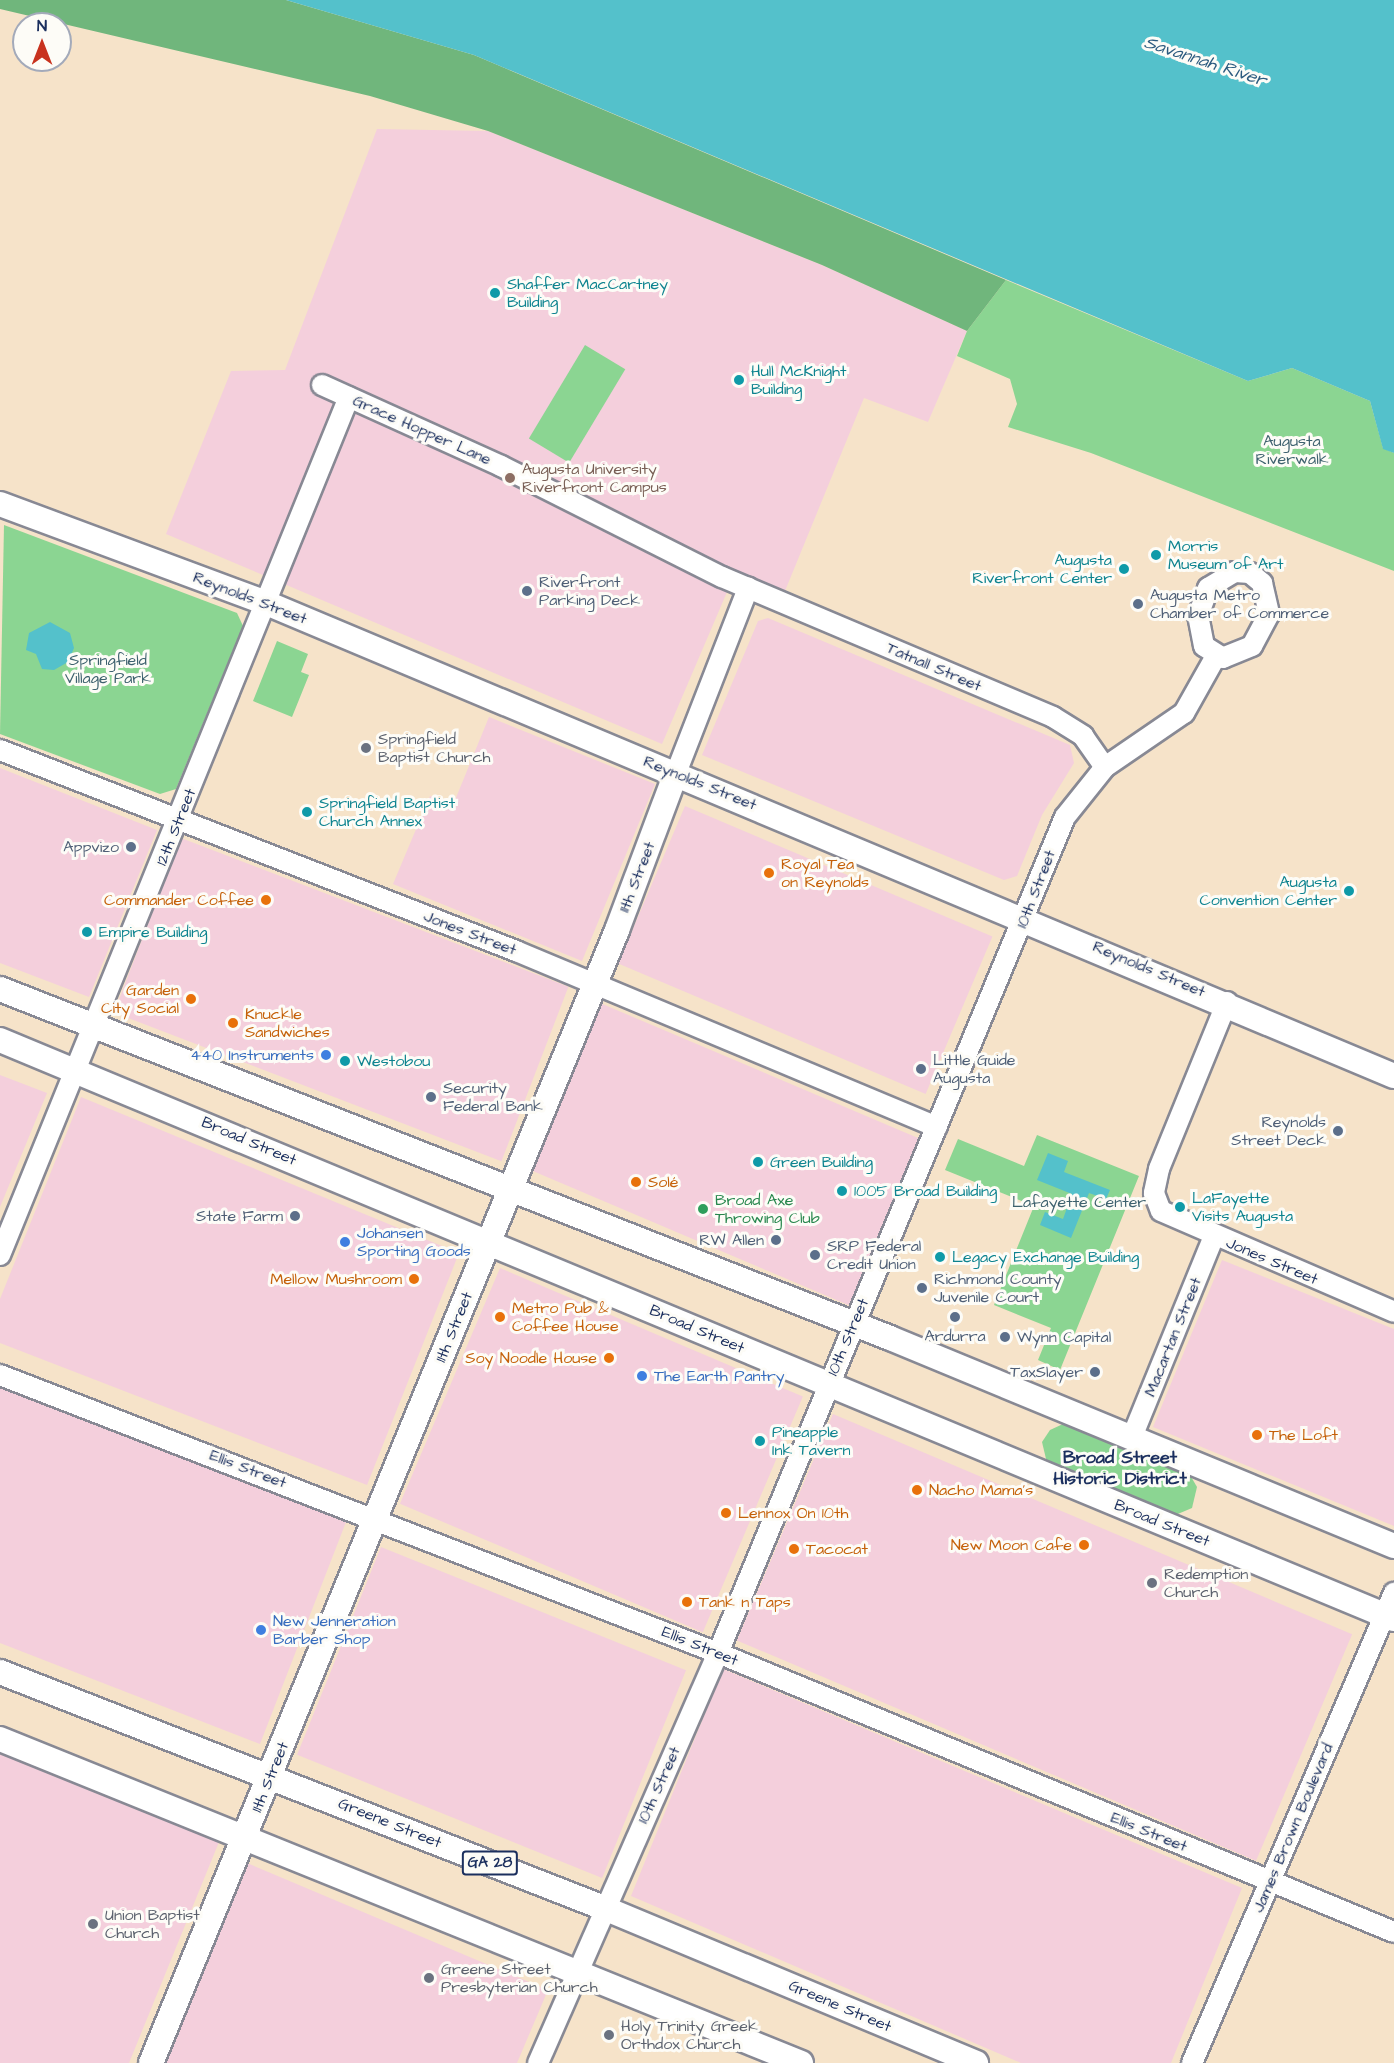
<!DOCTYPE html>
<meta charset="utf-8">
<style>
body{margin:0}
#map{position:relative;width:1394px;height:2063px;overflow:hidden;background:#f6e3c9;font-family:"Architects Daughter",sans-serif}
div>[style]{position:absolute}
.built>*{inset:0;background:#f4cfdc;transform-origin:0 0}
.green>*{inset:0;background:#8bd592;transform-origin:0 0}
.forest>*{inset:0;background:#70b67c}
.water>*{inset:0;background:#54c1cb}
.roads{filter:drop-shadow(2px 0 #888994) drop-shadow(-2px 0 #888994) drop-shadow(0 2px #888994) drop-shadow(0 -2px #888994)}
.minor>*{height:20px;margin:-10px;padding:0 10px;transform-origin:10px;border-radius:10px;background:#fff}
.major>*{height:24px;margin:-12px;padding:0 12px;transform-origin:12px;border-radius:12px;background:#fff}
.dots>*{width:16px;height:16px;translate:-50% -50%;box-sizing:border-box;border:3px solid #fdfcf7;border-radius:50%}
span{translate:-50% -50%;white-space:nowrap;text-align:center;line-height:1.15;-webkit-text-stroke:6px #fdfcf7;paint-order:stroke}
.shield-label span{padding:2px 4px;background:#fdfcf7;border:2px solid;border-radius:4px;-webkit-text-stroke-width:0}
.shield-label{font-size:15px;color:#1b2f5e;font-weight:700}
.culture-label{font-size:16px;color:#0d838f}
.left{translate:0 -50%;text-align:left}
.right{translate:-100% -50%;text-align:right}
.street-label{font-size:16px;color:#1b2f5e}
.park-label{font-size:16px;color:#3d616e}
.education-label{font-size:16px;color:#785e54}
.service-label{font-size:16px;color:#4e5e75}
.worship-label{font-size:16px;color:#5b616d}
.food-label{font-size:16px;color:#c56008}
.shop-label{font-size:16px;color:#366cbe}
.leisure-label{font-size:16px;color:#27864d}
.water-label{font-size:18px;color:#2c5b7f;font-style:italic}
.neighbourhood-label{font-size:18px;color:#1b2f5e;font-weight:700}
.north{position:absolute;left:12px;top:12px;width:60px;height:60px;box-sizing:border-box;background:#fdfcf7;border:2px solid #a3aaba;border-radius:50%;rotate:0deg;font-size:16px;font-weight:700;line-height:24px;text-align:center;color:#1b2f5e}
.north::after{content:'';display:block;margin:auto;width:21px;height:27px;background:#c8321e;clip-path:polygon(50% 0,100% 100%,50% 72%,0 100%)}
</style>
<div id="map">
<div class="built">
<div style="clip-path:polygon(377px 129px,488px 131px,822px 265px,967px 331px,928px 422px,864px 398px,785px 591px,736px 571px,662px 744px,166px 534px,231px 371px,285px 370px)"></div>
<div style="clip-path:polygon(768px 618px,1070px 745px,1074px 763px,1042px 815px,1017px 876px,1004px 880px,702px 755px,758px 621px)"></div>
<div style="clip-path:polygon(489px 717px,655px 784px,582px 961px,393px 884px,430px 796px,453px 805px)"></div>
<div style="clip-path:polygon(0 768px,157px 830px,89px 997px,0 963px)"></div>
<div style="left:685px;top:806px;width:334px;height:171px;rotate:23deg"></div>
<div style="left:181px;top:838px;width:415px;height:187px;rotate:21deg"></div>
<div style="left:600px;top:1003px;width:348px;height:181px;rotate:23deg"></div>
<div style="clip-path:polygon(0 1075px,47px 1093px,0 1207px)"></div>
<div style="clip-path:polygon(81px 1097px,459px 1253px,367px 1485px,0 1343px,0 1299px)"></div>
<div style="clip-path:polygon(1222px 1260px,1394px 1329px,1394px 1526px,1153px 1427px)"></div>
<div style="left:500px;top:1268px;width:329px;height:256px;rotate:23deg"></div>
<div style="clip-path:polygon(0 1387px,346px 1522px,260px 1744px,0 1643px)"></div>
<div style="left:833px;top:1414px;width:564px;height:246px;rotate:23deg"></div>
<div style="left:381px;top:1547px;width:329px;height:224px;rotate:22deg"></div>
<div style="clip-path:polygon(723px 1669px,1242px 1888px,1171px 2063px,1021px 2063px,631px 1896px)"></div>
<div style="clip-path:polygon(0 1754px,219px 1842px,129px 2063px,0 2063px)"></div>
<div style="clip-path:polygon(247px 1863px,548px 1990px,517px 2063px,164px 2063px)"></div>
</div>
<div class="green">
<div style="clip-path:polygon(1006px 280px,1248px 381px,1292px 368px,1370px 401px,1383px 448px,1394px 453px,1394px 571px,1091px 453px,1008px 427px,1017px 404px,1010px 379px,957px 356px,967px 331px)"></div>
<div style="left:585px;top:345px;width:47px;height:109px;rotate:31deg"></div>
<div style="clip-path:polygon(4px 525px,237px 613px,243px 626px,176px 789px,160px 794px,0 734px)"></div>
<div style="clip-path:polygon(277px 641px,308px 654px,301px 672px,309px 675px,292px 717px,253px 701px)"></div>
<div style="clip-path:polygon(1037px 1135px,1139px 1176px,1060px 1370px,1038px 1360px,1051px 1328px,994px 1305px,1034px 1206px,945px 1170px,958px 1139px,1024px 1166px)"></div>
<div style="clip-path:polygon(1063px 1424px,1190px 1475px,1197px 1487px,1192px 1508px,1173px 1516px,1047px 1463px,1042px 1442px,1050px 1430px)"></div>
</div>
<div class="forest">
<div style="clip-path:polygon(0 0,286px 0,474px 55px,1006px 280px,967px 331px,822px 265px,488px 131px,370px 96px,0 9px)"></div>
</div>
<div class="water">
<div style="clip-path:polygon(286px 0,1394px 0,1394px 453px,1383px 449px,1370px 401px,1292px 368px,1248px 381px,474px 55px)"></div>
<div style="clip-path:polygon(50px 622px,70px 633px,74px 648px,68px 662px,54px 670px,42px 669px,36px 654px,26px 650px,29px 633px)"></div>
<div style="clip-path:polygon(1048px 1153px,1068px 1161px,1064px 1172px,1110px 1190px,1106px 1199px,1089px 1193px,1071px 1238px,1040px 1225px,1045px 1212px,1063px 1219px,1072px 1194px,1037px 1180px)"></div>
</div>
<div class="roads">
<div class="minor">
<div style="left:322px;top:385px;width:196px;rotate:24.3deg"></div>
<div style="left:501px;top:466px;width:247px;rotate:26.7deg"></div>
<div style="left:722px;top:577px;width:359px;rotate:22.9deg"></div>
<div style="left:1053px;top:717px;width:36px;rotate:32deg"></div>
<div style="left:1083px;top:736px;width:38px;rotate:55deg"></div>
<div style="left:1235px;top:572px;width:15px;rotate:4deg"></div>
<div style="left:1250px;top:573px;width:16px;rotate:40deg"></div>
<div style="left:1262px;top:583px;width:32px;rotate:77deg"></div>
<div style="left:1269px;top:614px;width:36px;rotate:118deg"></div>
<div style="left:1252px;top:646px;width:31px;rotate:158deg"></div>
<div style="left:1223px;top:658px;width:22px;rotate:-148deg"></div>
<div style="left:1204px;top:646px;width:31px;rotate:-101deg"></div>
<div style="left:1198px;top:616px;width:30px;rotate:-70deg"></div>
<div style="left:1208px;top:588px;width:31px;rotate:-31deg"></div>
<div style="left:0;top:750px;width:554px;rotate:21.28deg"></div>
<div style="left:516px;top:951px;width:456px;rotate:22.7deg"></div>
<div style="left:676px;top:773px;width:199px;rotate:-68.7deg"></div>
<div style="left:1227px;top:1002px;width:180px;rotate:112.2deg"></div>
<div style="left:1159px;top:1169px;width:25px;rotate:102deg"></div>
<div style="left:1154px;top:1193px;width:19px;rotate:69deg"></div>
<div style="left:1161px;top:1211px;width:254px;rotate:23.4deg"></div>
<div style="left:0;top:1255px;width:926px;rotate:-67.87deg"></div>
<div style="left:0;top:1375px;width:770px;rotate:21.17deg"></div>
<div style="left:718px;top:1653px;width:731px;rotate:22.43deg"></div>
<div style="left:1132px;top:1437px;width:217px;rotate:-67.8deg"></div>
<div style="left:538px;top:2063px;width:448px;rotate:-66.3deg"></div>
<div style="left:718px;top:1653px;width:905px;rotate:-67.46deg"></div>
<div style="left:1065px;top:817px;width:64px;rotate:-51.3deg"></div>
<div style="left:1105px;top:767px;width:96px;rotate:-34.4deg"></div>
<div style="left:1184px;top:713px;width:65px;rotate:-60.7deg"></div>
<div style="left:1192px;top:2063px;width:512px;rotate:-66.74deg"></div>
</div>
<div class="major">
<div style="left:0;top:504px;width:282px;rotate:20.4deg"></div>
<div style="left:264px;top:602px;width:1225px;rotate:22.76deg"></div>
<div style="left:0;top:989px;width:956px;rotate:21.41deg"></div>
<div style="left:890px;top:1338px;width:545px;rotate:22.43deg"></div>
<div style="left:0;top:1040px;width:1509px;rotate:22.56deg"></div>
<div style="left:0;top:1672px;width:648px;rotate:21.34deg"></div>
<div style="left:604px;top:1908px;width:403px;rotate:22.6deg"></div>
<div style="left:0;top:1739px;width:864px;rotate:22.02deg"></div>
<div style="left:151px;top:2063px;width:1225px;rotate:-67.64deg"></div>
<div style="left:617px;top:930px;width:168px;rotate:-69.4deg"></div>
</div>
</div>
<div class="dots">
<div style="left:495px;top:293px;background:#0f9aa8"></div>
<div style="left:739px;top:380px;background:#0f9aa8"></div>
<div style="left:510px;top:478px;background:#8d6e63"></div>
<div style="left:1156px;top:555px;background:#0f9aa8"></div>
<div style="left:1124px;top:569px;background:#0f9aa8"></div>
<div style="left:527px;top:591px;background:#5c6f8a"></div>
<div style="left:1138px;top:604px;background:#5c6f8a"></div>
<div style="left:366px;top:748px;background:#6b7280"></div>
<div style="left:307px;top:812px;background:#0f9aa8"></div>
<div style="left:131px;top:847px;background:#5c6f8a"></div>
<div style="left:769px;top:873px;background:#e8710a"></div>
<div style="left:1349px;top:891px;background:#0f9aa8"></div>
<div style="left:266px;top:900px;background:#e8710a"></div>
<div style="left:87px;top:932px;background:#0f9aa8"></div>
<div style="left:191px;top:999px;background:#e8710a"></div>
<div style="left:233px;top:1023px;background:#e8710a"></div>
<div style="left:326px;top:1055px;background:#3f7fe0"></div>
<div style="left:345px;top:1061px;background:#0f9aa8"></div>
<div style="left:921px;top:1069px;background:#5c6f8a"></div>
<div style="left:431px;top:1097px;background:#5c6f8a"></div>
<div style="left:1338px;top:1131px;background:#5c6f8a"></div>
<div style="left:758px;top:1162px;background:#0f9aa8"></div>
<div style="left:636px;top:1182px;background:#e8710a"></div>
<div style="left:842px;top:1191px;background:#0f9aa8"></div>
<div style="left:1180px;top:1207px;background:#0f9aa8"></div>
<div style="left:703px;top:1209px;background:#2e9e5b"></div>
<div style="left:295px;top:1216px;background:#5c6f8a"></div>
<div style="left:776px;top:1240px;background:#5c6f8a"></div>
<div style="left:345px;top:1242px;background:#3f7fe0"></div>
<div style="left:815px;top:1255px;background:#5c6f8a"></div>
<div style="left:940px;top:1257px;background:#0f9aa8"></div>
<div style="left:414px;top:1279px;background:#e8710a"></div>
<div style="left:922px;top:1288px;background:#5c6f8a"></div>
<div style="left:500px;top:1317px;background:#e8710a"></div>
<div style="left:955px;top:1317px;background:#5c6f8a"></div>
<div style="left:1005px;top:1337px;background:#5c6f8a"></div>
<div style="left:609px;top:1358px;background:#e8710a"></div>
<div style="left:1095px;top:1372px;background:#5c6f8a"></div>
<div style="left:642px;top:1376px;background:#3f7fe0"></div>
<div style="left:1257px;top:1435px;background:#e8710a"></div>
<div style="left:760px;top:1441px;background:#0f9aa8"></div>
<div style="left:917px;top:1490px;background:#e8710a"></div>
<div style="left:726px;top:1513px;background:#e8710a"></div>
<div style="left:1084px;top:1545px;background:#e8710a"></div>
<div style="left:794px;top:1549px;background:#e8710a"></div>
<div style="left:1152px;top:1583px;background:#6b7280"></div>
<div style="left:687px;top:1602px;background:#e8710a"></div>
<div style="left:261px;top:1630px;background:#3f7fe0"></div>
<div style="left:93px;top:1924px;background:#6b7280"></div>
<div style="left:429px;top:1978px;background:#6b7280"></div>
<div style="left:609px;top:2035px;background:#6b7280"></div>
</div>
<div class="shield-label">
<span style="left:490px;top:1863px">GA 28</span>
</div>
<div class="culture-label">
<span class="left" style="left:507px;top:293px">Shaffer MacCartney<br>Building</span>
<span class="left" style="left:751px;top:380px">Hull McKnight<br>Building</span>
<span class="left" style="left:1168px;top:555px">Morris<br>Museum of Art</span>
<span class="right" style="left:1112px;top:569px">Augusta<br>Riverfront Center</span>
<span class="left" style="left:319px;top:812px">Springfield Baptist<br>Church Annex</span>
<span class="right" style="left:1337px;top:891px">Augusta<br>Convention Center</span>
<span class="left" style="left:99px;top:932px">Empire Building</span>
<span class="left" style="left:357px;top:1061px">Westobou</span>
<span class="left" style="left:770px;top:1162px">Green Building</span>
<span class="left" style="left:854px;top:1191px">1005 Broad Building</span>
<span class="left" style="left:1192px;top:1207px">LaFayette<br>Visits Augusta</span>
<span class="left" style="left:952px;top:1257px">Legacy Exchange Building</span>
<span class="left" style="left:772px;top:1441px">Pineapple<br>Ink Tavern</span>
</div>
<div class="street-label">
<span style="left:422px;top:430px;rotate:24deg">Grace Hopper Lane</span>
<span style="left:250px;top:598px;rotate:21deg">Reynolds Street</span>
<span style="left:934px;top:667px;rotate:23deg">Tatnall Street</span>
<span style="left:700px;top:783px;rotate:22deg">Reynolds Street</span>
<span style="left:176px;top:827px;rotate:-68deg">12th Street</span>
<span style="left:637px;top:877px;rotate:-69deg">11th Street</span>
<span style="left:1036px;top:889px;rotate:-69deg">10th Street</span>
<span style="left:470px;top:933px;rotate:21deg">Jones Street</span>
<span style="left:1149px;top:969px;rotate:23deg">Reynolds Street</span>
<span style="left:249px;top:1141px;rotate:23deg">Broad Street</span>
<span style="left:1272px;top:1261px;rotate:23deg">Jones Street</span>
<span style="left:454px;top:1327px;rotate:-68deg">11th Street</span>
<span style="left:697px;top:1329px;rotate:23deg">Broad Street</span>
<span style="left:848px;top:1337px;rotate:-67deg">10th Street</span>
<span style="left:1173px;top:1337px;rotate:-68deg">Macartan Street</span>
<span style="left:248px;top:1469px;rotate:21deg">Ellis Street</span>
<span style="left:1162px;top:1523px;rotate:22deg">Broad Street</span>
<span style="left:700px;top:1646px;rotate:22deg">Ellis Street</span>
<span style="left:270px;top:1777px;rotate:-68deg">11th Street</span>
<span style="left:659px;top:1785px;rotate:-66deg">10th Street</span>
<span style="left:390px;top:1823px;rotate:22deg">Greene Street</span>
<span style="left:1293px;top:1828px;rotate:-67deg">James Brown Boulevard</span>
<span style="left:1149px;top:1832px;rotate:22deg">Ellis Street</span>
<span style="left:840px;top:2006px;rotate:23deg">Greene Street</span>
</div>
<div class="park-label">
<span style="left:1292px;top:450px">Augusta<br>Riverwalk</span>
<span style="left:108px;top:669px">Springfield<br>Village Park</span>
<span style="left:1079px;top:1202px">Lafayette Center</span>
</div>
<div class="education-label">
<span class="left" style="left:522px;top:478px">Augusta University<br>Riverfront Campus</span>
</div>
<div class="service-label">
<span class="left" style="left:539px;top:591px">Riverfront<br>Parking Deck</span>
<span class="left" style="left:1150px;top:604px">Augusta Metro<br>Chamber of Commerce</span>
<span class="right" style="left:119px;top:847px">Appvizo</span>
<span class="left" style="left:933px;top:1069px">Little Guide<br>Augusta</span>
<span class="left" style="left:443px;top:1097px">Security<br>Federal Bank</span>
<span class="right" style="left:1326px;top:1131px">Reynolds<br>Street Deck</span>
<span class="right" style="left:283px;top:1216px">State Farm</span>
<span class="right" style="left:764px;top:1240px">RW Allen</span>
<span class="left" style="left:827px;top:1255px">SRP Federal<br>Credit Union</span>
<span class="left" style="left:934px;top:1288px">Richmond County<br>Juvenile Court</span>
<span style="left:955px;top:1336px">Ardurra</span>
<span class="left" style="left:1017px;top:1337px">Wynn Capital</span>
<span class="right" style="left:1083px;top:1372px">TaxSlayer</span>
</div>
<div class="worship-label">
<span class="left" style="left:378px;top:748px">Springfield<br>Baptist Church</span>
<span class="left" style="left:1164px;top:1583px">Redemption<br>Church</span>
<span class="left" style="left:105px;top:1924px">Union Baptist<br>Church</span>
<span class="left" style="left:441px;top:1978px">Greene Street<br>Presbyterian Church</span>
<span class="left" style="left:621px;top:2035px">Holy Trinity Greek<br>Orthdox Church</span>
</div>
<div class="food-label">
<span class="left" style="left:781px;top:873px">Royal Tea<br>on Reynolds</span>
<span class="right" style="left:254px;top:900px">Commander Coffee</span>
<span class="right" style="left:179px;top:999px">Garden<br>City Social</span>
<span class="left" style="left:245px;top:1023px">Knuckle<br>Sandwiches</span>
<span class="left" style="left:648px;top:1182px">Solé</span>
<span class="right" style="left:402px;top:1279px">Mellow Mushroom</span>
<span class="left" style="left:512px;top:1317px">Metro Pub &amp;<br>Coffee House</span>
<span class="right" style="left:597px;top:1358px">Soy Noodle House</span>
<span class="left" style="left:1269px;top:1435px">The Loft</span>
<span class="left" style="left:929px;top:1490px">Nacho Mama's</span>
<span class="left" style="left:738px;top:1513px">Lennox On 10th</span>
<span class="right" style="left:1072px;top:1545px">New Moon Cafe</span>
<span class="left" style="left:806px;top:1549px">Tacocat</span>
<span class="left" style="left:699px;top:1602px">Tank n Taps</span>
</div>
<div class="shop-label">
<span class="right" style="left:314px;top:1055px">440 Instruments</span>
<span class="left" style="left:357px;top:1242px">Johansen<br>Sporting Goods</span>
<span class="left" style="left:654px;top:1376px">The Earth Pantry</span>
<span class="left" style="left:273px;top:1630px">New Jenneration<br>Barber Shop</span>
</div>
<div class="leisure-label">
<span class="left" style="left:715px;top:1209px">Broad Axe<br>Throwing Club</span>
</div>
<div class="water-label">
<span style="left:1205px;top:62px;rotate:18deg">Savannah River</span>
</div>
<div class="neighbourhood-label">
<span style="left:1120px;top:1469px">Broad Street<br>Historic District</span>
</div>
<div class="north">N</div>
</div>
